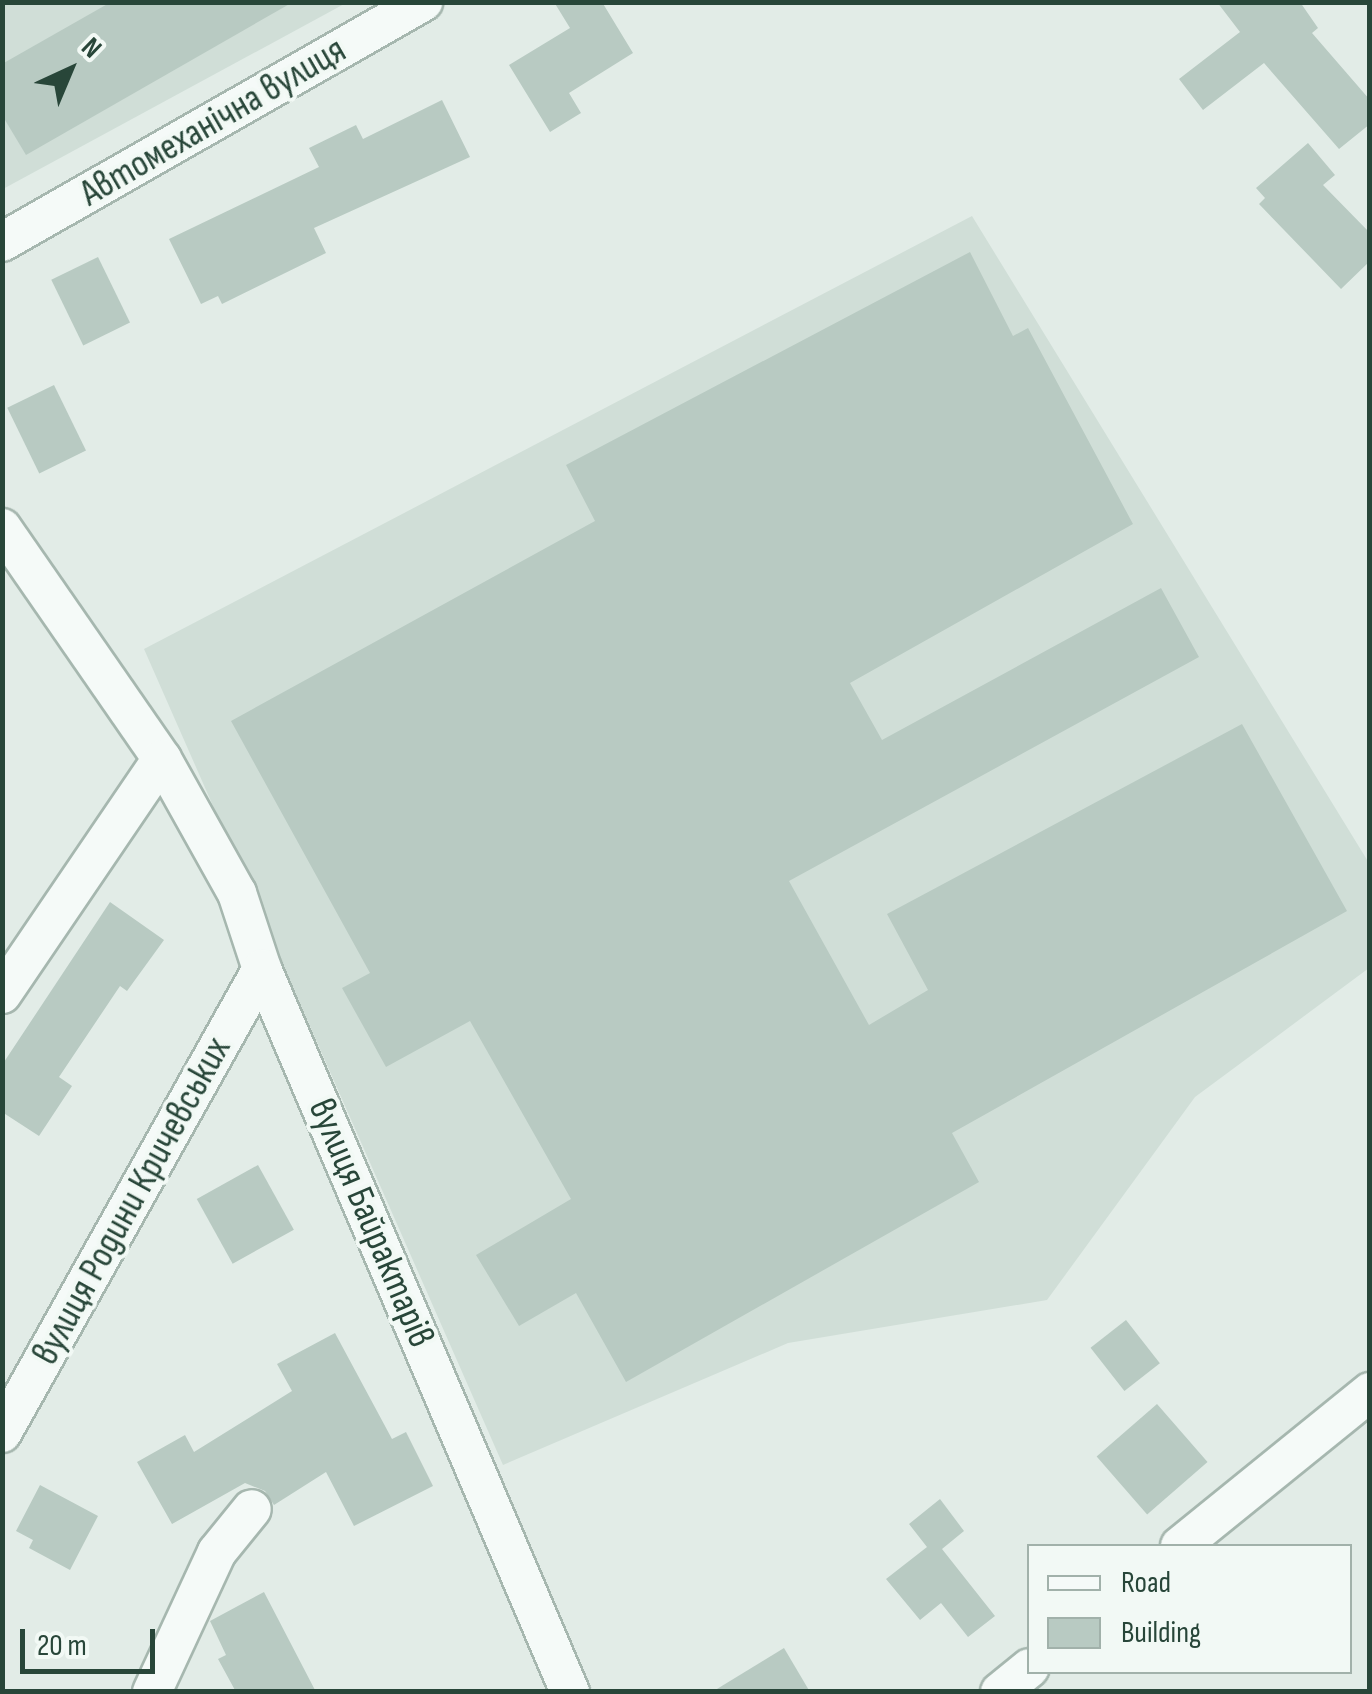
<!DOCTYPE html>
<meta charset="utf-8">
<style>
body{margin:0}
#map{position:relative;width:1372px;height:1694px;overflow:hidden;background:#e2ece7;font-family:"Sofia Sans Condensed",sans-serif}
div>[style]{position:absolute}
.built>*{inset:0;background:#d0ded7}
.building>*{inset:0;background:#b8cac2;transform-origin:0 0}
.roads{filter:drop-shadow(2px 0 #a6b7af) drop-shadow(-2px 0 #a6b7af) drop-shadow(0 2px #a6b7af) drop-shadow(0 -2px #a6b7af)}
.minor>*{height:38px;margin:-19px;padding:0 19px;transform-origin:19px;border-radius:19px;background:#f5faf8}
span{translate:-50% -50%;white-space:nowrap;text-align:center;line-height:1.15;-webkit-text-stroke:8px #f2f9f5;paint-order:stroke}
.street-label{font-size:38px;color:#284639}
.frame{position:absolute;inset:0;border:5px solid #284639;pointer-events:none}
.legend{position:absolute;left:1027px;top:1544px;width:325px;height:130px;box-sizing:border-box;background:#f2f9f5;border:2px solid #a1b1aa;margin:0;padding:12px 18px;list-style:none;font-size:30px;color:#284639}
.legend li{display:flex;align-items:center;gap:20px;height:50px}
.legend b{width:50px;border:2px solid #a1b1aa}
.north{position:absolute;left:20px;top:20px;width:100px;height:100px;-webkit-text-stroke:8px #f2f9f5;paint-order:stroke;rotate:44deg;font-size:28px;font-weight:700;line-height:40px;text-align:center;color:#284639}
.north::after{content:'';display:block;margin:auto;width:35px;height:45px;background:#284639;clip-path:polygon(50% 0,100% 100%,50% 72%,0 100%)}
.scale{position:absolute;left:20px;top:1629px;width:135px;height:45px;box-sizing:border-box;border:5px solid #284639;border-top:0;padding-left:12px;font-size:30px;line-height:35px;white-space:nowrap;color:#284639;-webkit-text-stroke:8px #f2f9f5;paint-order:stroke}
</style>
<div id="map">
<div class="built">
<div style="clip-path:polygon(3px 3px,346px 3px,3px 189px)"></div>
<div style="clip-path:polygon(972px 216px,1369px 863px,1369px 968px,1195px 1097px,1047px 1300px,788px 1343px,503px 1465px,144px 649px)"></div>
</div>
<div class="building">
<div style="clip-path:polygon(111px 2px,293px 2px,26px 155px,2px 115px,2px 64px)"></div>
<div style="clip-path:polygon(554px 2px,602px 2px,633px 53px,569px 93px,581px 113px,550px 132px,509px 65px,570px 28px)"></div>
<div style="clip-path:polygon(1217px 2px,1300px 2px,1318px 28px,1312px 33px,1370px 100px,1370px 124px,1339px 149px,1264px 63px,1203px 110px,1179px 79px,1240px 32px)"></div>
<div style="clip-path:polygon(442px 100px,470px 157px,314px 228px,326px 253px,222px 304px,218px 296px,201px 304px,169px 239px,319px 167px,309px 148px,356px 125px,363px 139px)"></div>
<div style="clip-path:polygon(1308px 143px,1335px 175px,1323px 185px,1370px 233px,1370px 261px,1341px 289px,1259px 204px,1265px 198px,1256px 188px)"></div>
<div style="clip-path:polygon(970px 252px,1013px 336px,1028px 328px,1133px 524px,850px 683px,882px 740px,1161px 588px,1199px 657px,789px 881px,869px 1025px,928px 990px,887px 914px,1242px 724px,1347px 911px,952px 1133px,979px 1182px,626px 1382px,576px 1293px,519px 1326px,476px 1255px,571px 1199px,470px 1021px,386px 1067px,342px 988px,370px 973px,231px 721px,595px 521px,566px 465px)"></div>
<div style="left:98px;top:257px;width:73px;height:52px;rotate:64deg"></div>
<div style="left:54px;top:385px;width:73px;height:52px;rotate:64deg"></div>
<div style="clip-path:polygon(110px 902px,164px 940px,127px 991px,120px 986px,59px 1077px,72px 1086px,39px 1136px,2px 1112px,2px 1065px)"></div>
<div style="left:258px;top:1165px;width:74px;height:70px;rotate:61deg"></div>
<div style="left:1126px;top:1320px;width:55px;height:45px;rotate:52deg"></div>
<div style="clip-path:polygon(335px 1333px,392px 1439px,406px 1432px,433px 1486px,354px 1526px,326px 1472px,274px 1505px,265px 1491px,245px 1483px,172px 1524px,137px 1462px,185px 1435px,194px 1452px,292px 1391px,277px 1364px)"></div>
<div style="left:1157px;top:1404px;width:77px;height:80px;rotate:49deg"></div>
<div style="clip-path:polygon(40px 1485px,98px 1516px,70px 1570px,29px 1548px,33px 1540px,16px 1531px)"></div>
<div style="clip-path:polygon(940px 1499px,964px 1531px,942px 1549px,995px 1616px,968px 1637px,941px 1603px,920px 1620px,886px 1579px,927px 1547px,909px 1524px)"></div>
<div style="clip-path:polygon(264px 1592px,316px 1692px,236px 1692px,218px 1659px,226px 1655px,210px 1621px)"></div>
<div style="clip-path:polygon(784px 1648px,810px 1692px,712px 1692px)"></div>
</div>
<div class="roads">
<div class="minor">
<div style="left:2px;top:242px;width:485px;rotate:-29.7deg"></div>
<div style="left:2px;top:528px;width:281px;rotate:55.3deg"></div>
<div style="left:162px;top:759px;width:154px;rotate:60.8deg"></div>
<div style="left:237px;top:893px;width:80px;rotate:71.8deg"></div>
<div style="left:262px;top:969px;width:786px;rotate:66.93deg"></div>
<div style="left:2px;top:994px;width:284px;rotate:-55.8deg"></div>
<div style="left:2px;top:1433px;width:532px;rotate:-60.74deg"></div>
<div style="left:1180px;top:1546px;width:245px;rotate:-39deg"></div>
<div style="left:152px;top:1692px;width:154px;rotate:-65.1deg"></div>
<div style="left:217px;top:1552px;width:55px;rotate:-50.9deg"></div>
<div style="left:1000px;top:1692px;width:38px;rotate:-39deg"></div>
</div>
</div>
<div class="street-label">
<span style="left:213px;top:122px;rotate:-30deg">Автомеханічна вулиця</span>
<span style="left:132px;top:1201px;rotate:-61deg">вулиця Родини Кричевських</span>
<span style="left:371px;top:1223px;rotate:67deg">вулиця Байрактарів</span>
</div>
<div class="frame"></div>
<ul class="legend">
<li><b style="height:12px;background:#f5faf8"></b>Road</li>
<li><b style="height:28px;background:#b8cac2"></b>Building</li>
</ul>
<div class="north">N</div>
<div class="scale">20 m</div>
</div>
